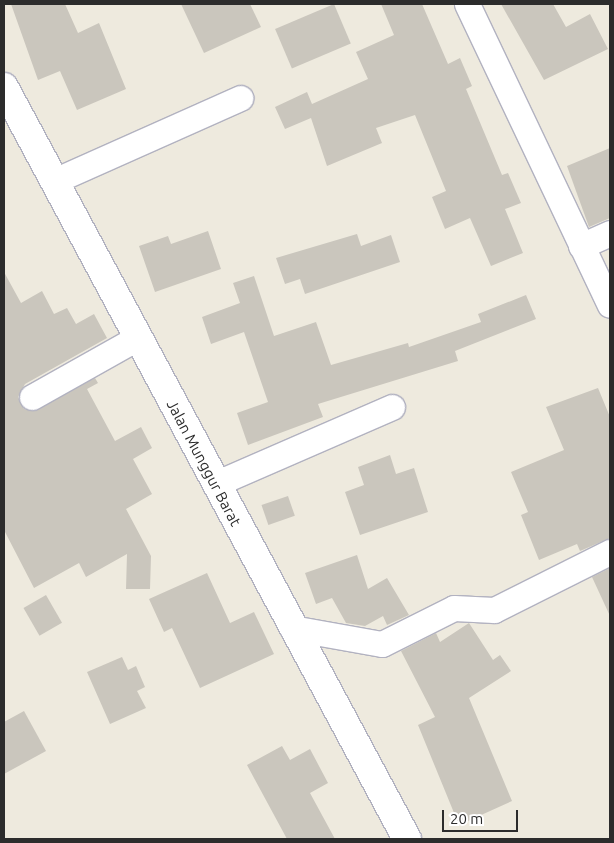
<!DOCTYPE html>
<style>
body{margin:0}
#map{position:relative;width:614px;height:843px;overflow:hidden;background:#eeeade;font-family:Ubuntu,sans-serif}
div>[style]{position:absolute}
.building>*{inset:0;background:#cac6bd;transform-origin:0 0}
.roads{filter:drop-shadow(1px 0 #b2b2c0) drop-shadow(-1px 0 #b2b2c0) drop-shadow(0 1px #b2b2c0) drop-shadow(0 -1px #b2b2c0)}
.street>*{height:25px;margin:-12.5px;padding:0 12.5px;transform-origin:12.5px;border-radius:12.5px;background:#fff}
.secondary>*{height:28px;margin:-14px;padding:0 14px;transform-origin:14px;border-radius:14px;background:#fff}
span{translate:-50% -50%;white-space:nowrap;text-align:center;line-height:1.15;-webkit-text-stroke:4.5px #fff;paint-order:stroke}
.street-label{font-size:15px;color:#2c2c2c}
.frame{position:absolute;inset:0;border:5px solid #2c2c2c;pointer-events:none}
.scale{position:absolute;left:442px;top:810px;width:76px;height:22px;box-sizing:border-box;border:2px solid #2c2c2c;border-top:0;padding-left:6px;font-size:15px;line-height:18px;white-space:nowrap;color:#2c2c2c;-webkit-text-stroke:4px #fff;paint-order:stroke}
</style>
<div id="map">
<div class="building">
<div style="clip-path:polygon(11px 4px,65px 4px,78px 33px,99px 23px,126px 89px,77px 110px,60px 71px,38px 80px)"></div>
<div style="clip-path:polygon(181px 4px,250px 4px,261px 27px,204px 53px)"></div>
<div style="left:334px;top:4px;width:43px;height:64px;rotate:67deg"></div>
<div style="clip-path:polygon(381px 4px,422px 4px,448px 64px,460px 58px,472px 86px,466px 89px,502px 175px,508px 173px,521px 203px,505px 209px,523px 253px,491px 266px,470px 218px,445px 229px,432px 197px,446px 191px,415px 115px,376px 128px,382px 143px,327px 166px,311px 118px,285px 129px,275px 107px,307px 92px,312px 104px,368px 79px,356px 52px,394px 35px)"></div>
<div style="clip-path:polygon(501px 4px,553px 4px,566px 27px,590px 14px,608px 49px,544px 80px)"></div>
<div style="clip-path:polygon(610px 148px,610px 218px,589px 227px,567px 166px)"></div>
<div style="clip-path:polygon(208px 231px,221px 269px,155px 292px,139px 246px,168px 236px,171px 244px)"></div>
<div style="clip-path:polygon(357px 234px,361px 246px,391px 235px,400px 262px,305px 294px,300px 279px,285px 284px,276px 258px)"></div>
<div style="clip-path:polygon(4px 272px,21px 303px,42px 291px,54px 314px,67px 308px,76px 324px,94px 314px,107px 338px,25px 384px,18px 397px,24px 409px,32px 411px,95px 378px,98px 383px,87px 389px,115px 441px,141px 427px,152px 448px,133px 459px,152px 494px,126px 509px,151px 556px,150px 589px,126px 589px,127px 554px,86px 577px,79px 563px,34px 588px,4px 530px)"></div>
<div style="clip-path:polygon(254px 276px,274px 336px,316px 322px,331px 365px,408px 343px,409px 347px,481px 322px,478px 314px,526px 295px,536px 319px,455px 351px,458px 361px,318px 404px,323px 417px,248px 445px,237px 413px,268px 402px,244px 332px,211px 344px,202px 317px,240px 303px,233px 283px)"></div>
<div style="clip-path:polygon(598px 388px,610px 417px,610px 538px,580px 551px,577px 544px,539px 560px,521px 515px,528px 512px,511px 472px,564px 450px,546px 407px)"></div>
<div style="clip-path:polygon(390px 455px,396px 474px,414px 468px,428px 512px,360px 535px,345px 492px,364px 485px,358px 467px)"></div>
<div style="left:288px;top:496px;width:21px;height:28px;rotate:71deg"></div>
<div style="clip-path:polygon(357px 555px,368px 589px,387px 578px,409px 615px,387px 625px,383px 616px,365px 626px,346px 623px,332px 598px,316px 604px,305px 573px)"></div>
<div style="clip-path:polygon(610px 568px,610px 616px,592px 577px)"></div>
<div style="clip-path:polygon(207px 573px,230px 623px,254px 612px,274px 654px,200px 688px,172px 628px,164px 632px,149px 599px)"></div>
<div style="left:46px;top:595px;width:32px;height:26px;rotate:60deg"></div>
<div style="clip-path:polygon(469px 623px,493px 660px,500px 655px,511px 671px,469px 698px,512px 801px,459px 825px,418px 725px,435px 717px,401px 651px,436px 633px,440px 642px)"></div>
<div style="clip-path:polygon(122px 657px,128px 670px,136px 666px,145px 687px,137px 691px,146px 708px,110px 724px,87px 672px)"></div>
<div style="clip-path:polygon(24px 711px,46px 751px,4px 774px,4px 722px)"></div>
<div style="clip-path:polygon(282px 746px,290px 760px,310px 749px,328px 783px,310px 793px,335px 839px,287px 839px,247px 765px)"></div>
</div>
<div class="roads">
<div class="street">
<div style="left:467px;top:4px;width:333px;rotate:64.6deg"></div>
<div style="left:54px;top:181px;width:204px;rotate:-24deg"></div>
<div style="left:581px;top:246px;width:32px;rotate:-24deg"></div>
<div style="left:32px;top:397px;width:120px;rotate:-29.3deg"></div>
<div style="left:215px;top:484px;width:193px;rotate:-23.5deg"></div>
<div style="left:292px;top:628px;width:91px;rotate:10.1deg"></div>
<div style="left:382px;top:644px;width:80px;rotate:-26.6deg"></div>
<div style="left:454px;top:608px;width:40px;rotate:2.9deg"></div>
<div style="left:494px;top:610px;width:130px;rotate:-26.6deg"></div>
</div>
<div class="secondary">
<div style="left:4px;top:87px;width:853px;rotate:61.81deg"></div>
</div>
</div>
<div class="street-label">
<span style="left:204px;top:463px;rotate:62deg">Jalan Munggur Barat</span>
</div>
<div class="frame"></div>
<div class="scale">20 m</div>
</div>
